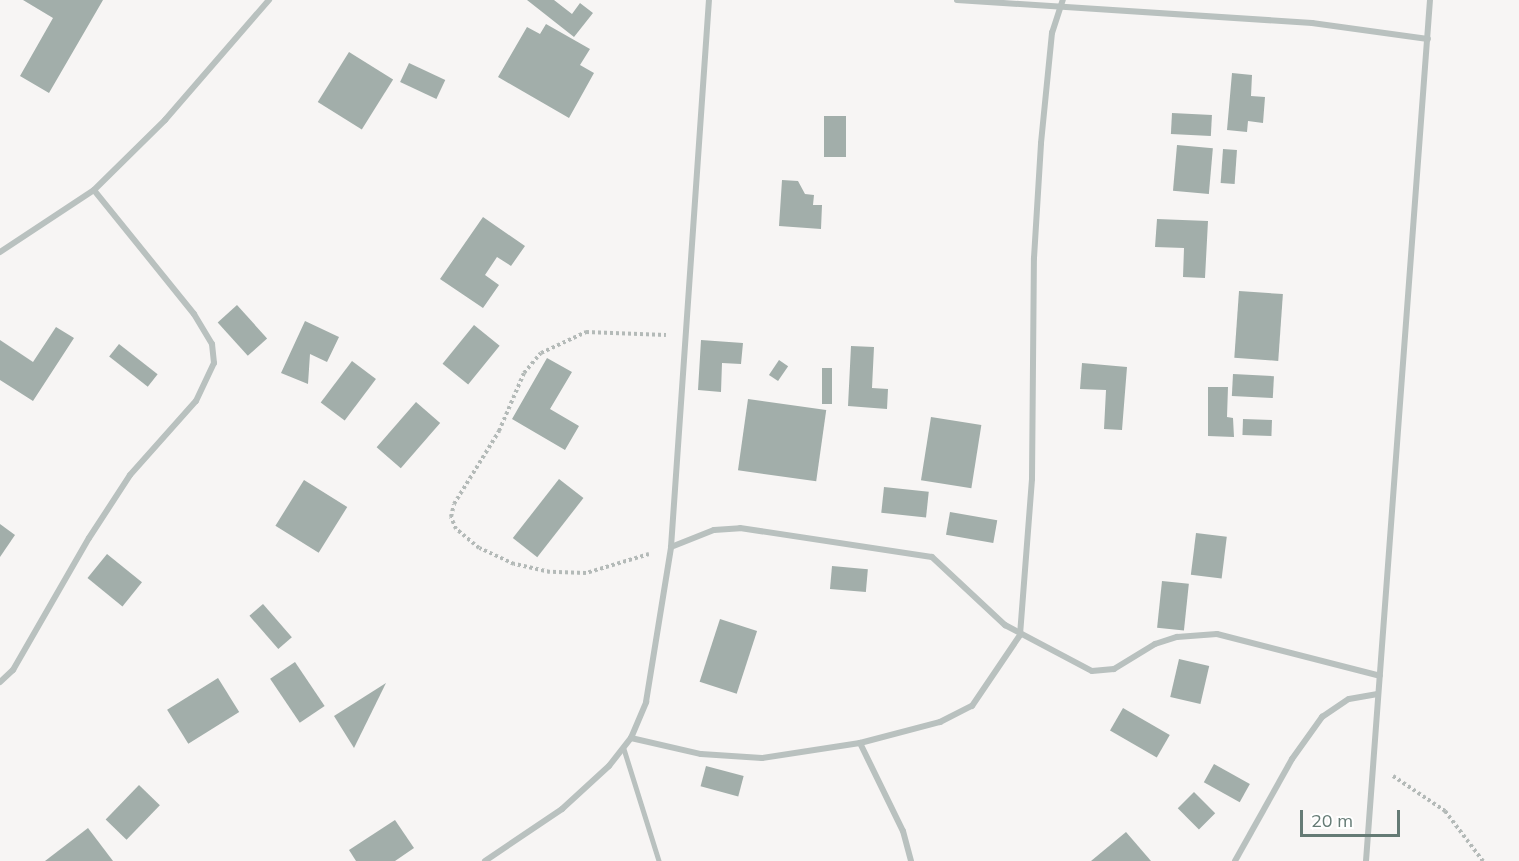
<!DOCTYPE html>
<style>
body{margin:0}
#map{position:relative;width:1519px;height:861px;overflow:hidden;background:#f7f5f4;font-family:Mulish,sans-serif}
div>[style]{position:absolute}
.building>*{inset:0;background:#a2aeaa;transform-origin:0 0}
.path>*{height:4px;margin-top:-2px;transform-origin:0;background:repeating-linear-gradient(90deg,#b4bab8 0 3px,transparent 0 6px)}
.service>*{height:4.5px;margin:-2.25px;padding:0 2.25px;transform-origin:2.25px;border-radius:2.25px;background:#b9c1bf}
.minor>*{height:6px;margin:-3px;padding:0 3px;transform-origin:3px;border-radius:3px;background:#b9c1bf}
span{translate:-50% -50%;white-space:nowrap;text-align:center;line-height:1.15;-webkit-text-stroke:6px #fff;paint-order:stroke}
.scale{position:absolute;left:1300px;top:810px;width:100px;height:27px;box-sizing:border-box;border:3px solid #657b75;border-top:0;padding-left:8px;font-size:18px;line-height:21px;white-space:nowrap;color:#657b75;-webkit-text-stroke:4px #fff;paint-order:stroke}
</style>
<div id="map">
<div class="building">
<div style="clip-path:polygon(23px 0,103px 0,49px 93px,20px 76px,53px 18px)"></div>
<div style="clip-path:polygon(527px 0,554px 0,572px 14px,580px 3px,593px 13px,574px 37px)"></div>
<div style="clip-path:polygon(546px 24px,590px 49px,580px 65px,594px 73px,569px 118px,498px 77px,527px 27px,540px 34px)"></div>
<div style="left:349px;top:52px;width:52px;height:59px;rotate:32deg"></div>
<div style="left:409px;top:63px;width:40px;height:21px;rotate:25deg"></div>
<div style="clip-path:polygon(1232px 73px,1252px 75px,1251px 96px,1265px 97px,1263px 123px,1248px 121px,1247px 132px,1227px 130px)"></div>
<div style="left:1172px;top:113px;width:40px;height:21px;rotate:3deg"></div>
<div style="left:824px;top:116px;width:22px;height:41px"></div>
<div style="left:1177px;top:145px;width:36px;height:46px;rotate:5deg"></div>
<div style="left:1223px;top:149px;width:14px;height:34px;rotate:4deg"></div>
<div style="clip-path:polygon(782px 180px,798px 181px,805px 194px,814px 195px,813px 205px,822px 205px,821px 229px,779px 226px)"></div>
<div style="clip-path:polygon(483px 217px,525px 246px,511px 266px,497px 257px,485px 275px,499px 285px,483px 308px,440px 279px)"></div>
<div style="clip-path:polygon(1157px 219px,1208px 221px,1205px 278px,1183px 277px,1184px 248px,1155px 247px)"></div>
<div style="left:1239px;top:291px;width:44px;height:67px;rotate:4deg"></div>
<div style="left:237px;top:305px;width:45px;height:26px;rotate:48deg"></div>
<div style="clip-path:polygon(305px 321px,339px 337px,327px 362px,310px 354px,308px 384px,281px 373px)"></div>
<div style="left:474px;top:325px;width:33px;height:50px;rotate:39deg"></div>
<div style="clip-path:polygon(56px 327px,74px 338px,33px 401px,0 380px,0 340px,33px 362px)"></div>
<div style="clip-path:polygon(701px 340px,743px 343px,741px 364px,722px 363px,721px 392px,698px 390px)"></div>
<div style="left:119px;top:344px;width:49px;height:16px;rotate:38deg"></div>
<div style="clip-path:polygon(851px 346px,874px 347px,872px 388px,888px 389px,887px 409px,848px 406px)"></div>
<div style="clip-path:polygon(547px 358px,572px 372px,550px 409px,579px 426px,565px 450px,512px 419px)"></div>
<div style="left:779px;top:360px;width:11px;height:18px;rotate:34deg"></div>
<div style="left:352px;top:361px;width:30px;height:52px;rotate:37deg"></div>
<div style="clip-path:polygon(1082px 363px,1127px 367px,1122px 430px,1104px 429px,1106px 390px,1080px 389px)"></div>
<div style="left:822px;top:368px;width:10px;height:36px"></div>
<div style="left:1233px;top:374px;width:41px;height:22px;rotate:3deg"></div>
<div style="clip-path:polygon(1208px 387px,1228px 387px,1227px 417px,1233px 418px,1234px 437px,1208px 436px)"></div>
<div style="left:748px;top:399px;width:79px;height:72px;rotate:8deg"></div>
<div style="left:416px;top:402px;width:32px;height:60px;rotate:41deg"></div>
<div style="left:931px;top:417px;width:51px;height:64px;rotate:9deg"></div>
<div style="left:1243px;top:419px;width:29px;height:16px;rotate:2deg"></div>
<div style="left:559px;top:479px;width:31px;height:75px;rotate:38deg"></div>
<div style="left:304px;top:480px;width:51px;height:54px;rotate:32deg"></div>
<div style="left:884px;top:487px;width:45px;height:26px;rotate:6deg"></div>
<div style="left:950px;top:512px;width:48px;height:23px;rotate:10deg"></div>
<div style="clip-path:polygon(0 524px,15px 535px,0 557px)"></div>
<div style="left:1196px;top:533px;width:31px;height:42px;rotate:7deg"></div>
<div style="left:107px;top:554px;width:45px;height:31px;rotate:39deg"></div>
<div style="left:832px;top:566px;width:36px;height:23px;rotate:5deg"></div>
<div style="left:1162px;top:581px;width:27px;height:47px;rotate:6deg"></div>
<div style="left:263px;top:604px;width:44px;height:18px;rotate:49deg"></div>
<div style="left:720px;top:619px;width:39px;height:66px;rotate:18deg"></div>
<div style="left:1179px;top:659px;width:31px;height:39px;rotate:13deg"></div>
<div style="left:295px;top:662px;width:53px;height:30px;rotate:56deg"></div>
<div style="left:218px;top:678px;width:40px;height:60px;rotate:58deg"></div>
<div style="clip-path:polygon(386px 683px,354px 748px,334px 716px)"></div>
<div style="left:1123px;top:708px;width:54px;height:26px;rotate:30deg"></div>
<div style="left:1214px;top:764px;width:41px;height:21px;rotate:29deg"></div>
<div style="left:706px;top:766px;width:39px;height:21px;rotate:15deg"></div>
<div style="left:139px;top:785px;width:29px;height:48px;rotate:44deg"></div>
<div style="left:1194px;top:792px;width:30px;height:23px;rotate:45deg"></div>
<div style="clip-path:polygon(395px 820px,414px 848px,395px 861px,356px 861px,349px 850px)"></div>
<div style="clip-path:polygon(88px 828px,113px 861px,45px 861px)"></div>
<div style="clip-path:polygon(1126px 832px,1151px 861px,1091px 861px)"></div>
</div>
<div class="path">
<div style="left:649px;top:554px;width:66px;rotate:163.2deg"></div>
<div style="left:586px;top:573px;width:36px;rotate:-178deg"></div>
<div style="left:550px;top:572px;width:37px;rotate:-167deg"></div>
<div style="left:514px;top:564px;width:38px;rotate:-155deg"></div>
<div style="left:479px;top:548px;width:30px;rotate:-140deg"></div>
<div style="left:456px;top:529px;width:13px;rotate:-113deg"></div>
<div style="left:451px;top:517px;width:13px;rotate:-77deg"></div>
<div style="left:454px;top:504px;width:86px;rotate:-58.3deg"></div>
<div style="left:499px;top:431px;width:63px;rotate:-66.7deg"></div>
<div style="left:524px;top:373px;width:26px;rotate:-50deg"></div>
<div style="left:541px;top:353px;width:50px;rotate:-25deg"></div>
<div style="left:586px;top:332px;width:80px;rotate:2.1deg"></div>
<div style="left:1393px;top:776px;width:63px;rotate:33.9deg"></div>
<div style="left:1445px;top:811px;width:63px;rotate:52.8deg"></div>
</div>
<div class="service">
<div style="left:624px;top:749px;width:117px;rotate:72.6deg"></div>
</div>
<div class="minor">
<div style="left:957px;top:0;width:356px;rotate:3.7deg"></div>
<div style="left:1312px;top:23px;width:117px;rotate:7.9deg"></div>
<div style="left:0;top:252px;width:113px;rotate:-33.4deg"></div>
<div style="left:94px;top:190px;width:100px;rotate:-44.6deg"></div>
<div style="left:165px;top:120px;width:159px;rotate:-49.1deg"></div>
<div style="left:671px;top:547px;width:46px;rotate:-21.6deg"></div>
<div style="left:714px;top:530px;width:26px;rotate:-4deg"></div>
<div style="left:740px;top:528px;width:194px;rotate:8.6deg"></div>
<div style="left:932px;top:557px;width:100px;rotate:43deg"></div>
<div style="left:1005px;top:625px;width:98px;rotate:27.9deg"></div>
<div style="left:1092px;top:671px;width:22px;rotate:-5deg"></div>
<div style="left:1114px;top:669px;width:48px;rotate:-31.4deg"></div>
<div style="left:1155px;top:644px;width:23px;rotate:-18deg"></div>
<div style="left:1177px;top:637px;width:40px;rotate:-4.3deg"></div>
<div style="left:1217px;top:634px;width:168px;rotate:14.4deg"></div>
<div style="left:0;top:682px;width:18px;rotate:-43deg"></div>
<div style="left:13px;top:670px;width:152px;rotate:-60.1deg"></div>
<div style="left:89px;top:538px;width:75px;rotate:-56.9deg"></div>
<div style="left:130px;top:475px;width:99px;rotate:-48.3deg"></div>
<div style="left:196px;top:401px;width:42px;rotate:-64.7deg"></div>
<div style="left:214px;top:363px;width:19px;rotate:-96deg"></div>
<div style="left:212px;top:344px;width:35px;rotate:-121deg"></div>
<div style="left:194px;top:314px;width:159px;rotate:-128.9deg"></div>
<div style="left:631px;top:738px;width:72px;rotate:12.9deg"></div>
<div style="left:701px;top:754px;width:61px;rotate:3.8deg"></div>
<div style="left:762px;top:758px;width:99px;rotate:-8.7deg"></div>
<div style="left:860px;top:743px;width:83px;rotate:-14.7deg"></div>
<div style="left:940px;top:722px;width:36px;rotate:-27deg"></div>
<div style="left:972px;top:706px;width:86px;rotate:-55.9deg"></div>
<div style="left:1020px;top:635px;width:156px;rotate:-85.6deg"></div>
<div style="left:1032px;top:479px;width:221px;rotate:-89.5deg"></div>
<div style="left:1034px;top:258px;width:115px;rotate:-86.5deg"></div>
<div style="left:1041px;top:143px;width:111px;rotate:-84.3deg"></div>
<div style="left:1052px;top:33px;width:35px;rotate:-72deg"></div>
<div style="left:860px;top:743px;width:98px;rotate:64deg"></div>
<div style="left:903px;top:831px;width:31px;rotate:75deg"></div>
<div style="left:485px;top:861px;width:93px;rotate:-34deg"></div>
<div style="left:562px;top:809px;width:64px;rotate:-42.5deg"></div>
<div style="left:609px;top:766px;width:36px;rotate:-52deg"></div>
<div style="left:631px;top:738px;width:39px;rotate:-67deg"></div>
<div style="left:646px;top:702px;width:157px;rotate:-80.8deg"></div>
<div style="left:671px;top:547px;width:548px;rotate:-86.03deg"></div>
<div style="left:1235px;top:861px;width:117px;rotate:-60.8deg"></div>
<div style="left:1292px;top:759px;width:52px;rotate:-54.5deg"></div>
<div style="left:1322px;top:717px;width:32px;rotate:-34deg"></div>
<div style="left:1349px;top:699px;width:29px;rotate:-10deg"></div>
<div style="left:1366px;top:861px;width:863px;rotate:-85.75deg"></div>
</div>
<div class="scale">20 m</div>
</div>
